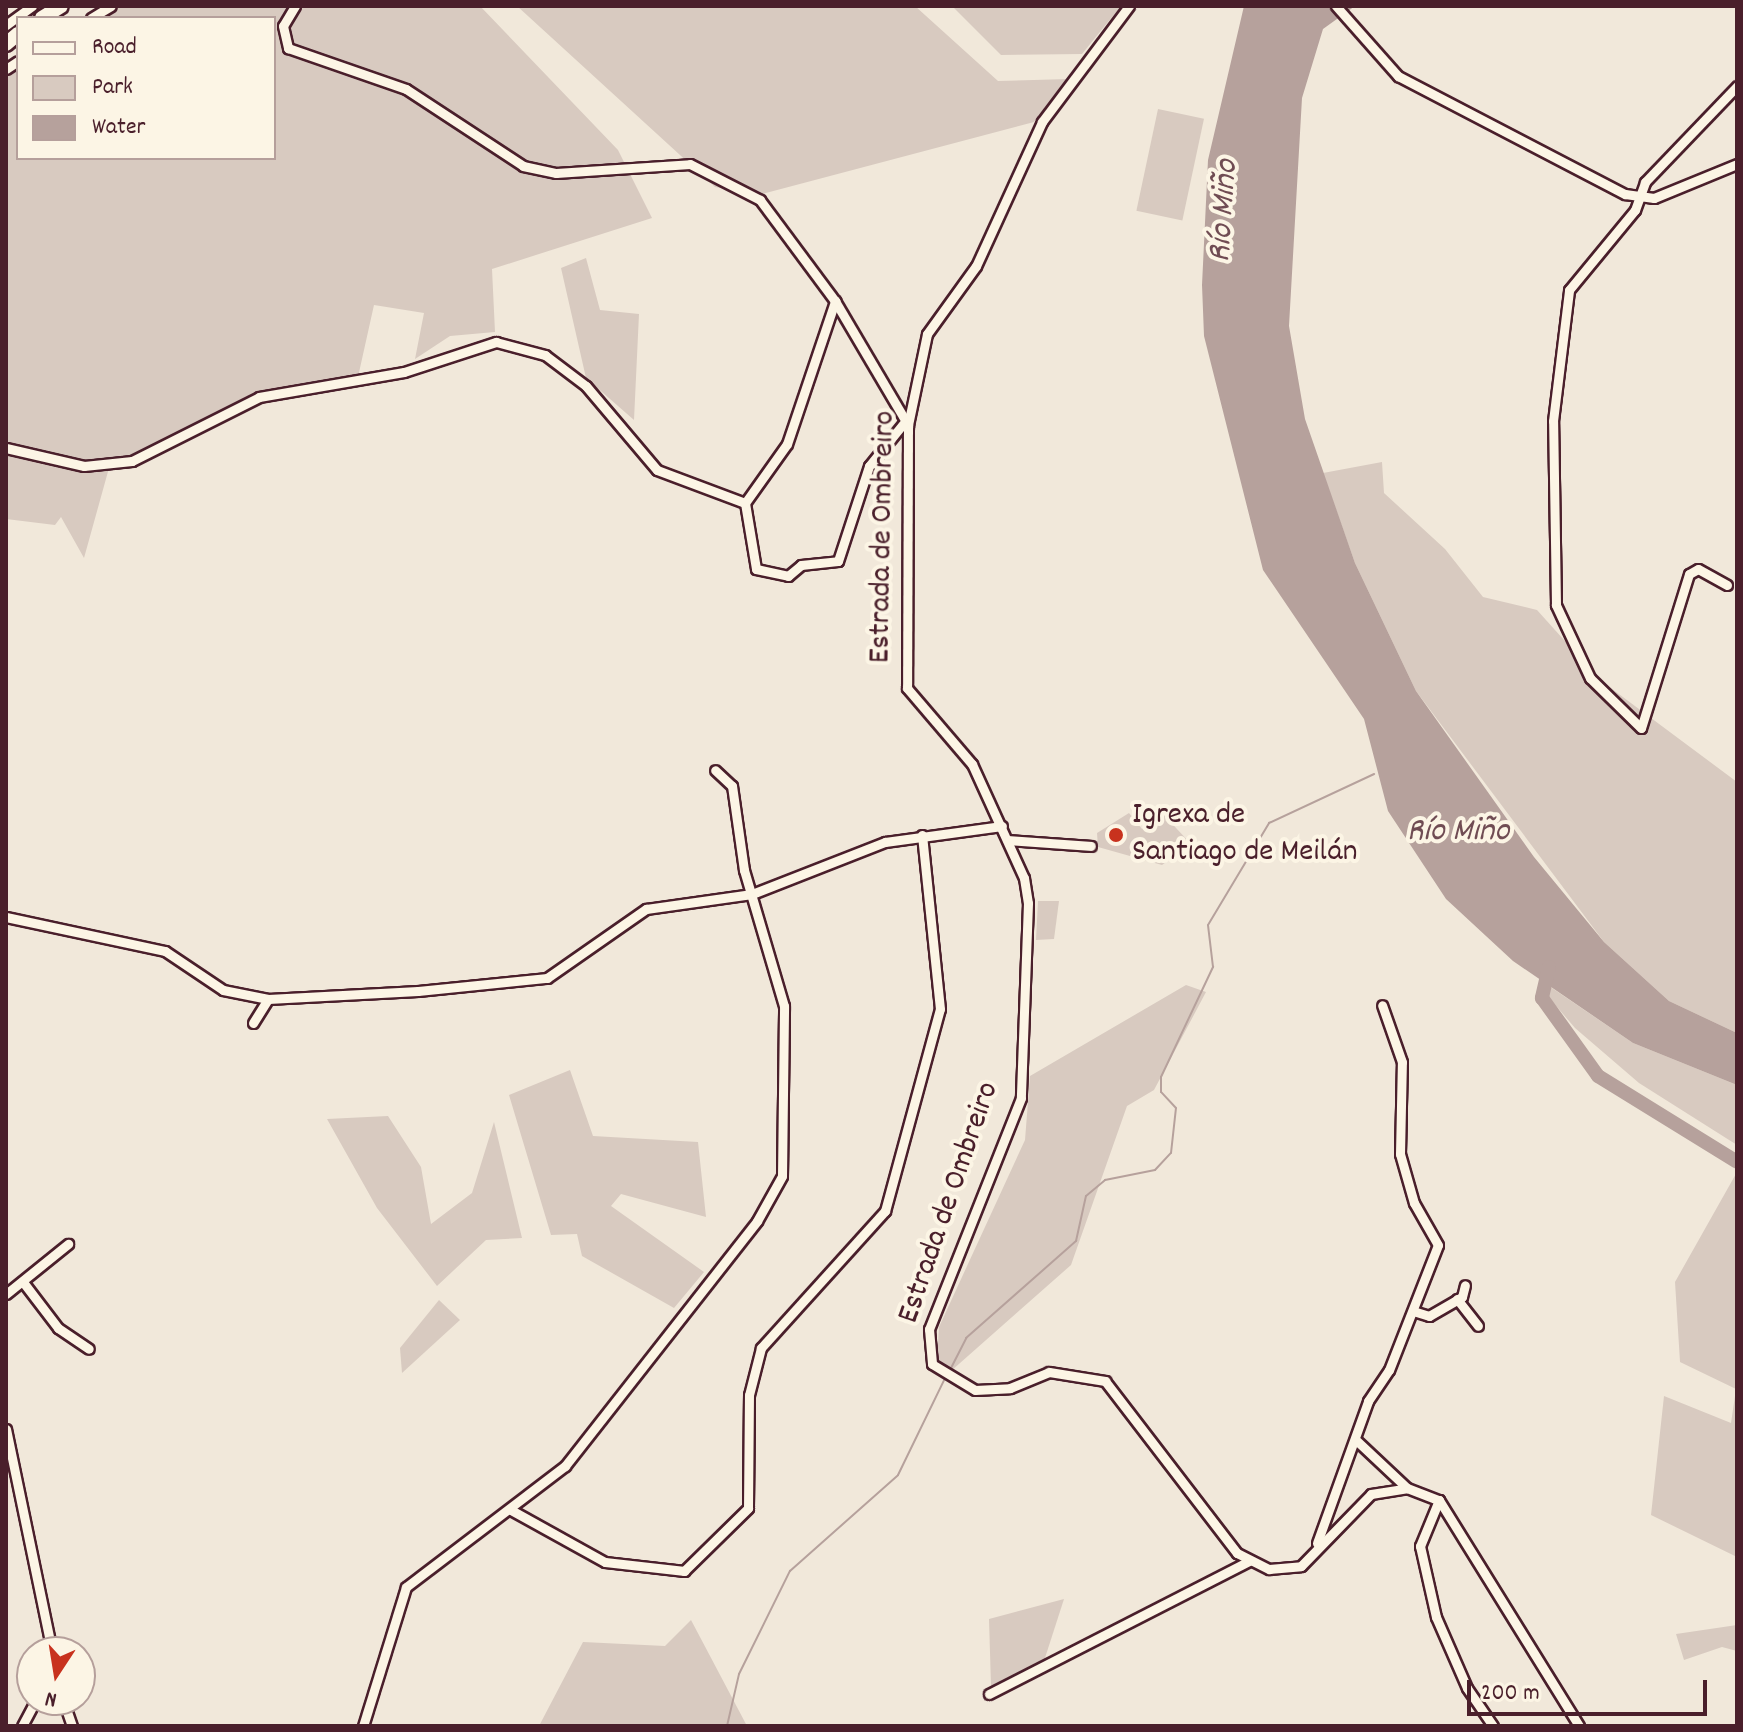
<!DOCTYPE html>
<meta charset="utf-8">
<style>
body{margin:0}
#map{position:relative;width:1743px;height:1732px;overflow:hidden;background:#f1e8da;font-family:Dekko,sans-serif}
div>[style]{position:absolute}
.green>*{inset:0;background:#d8cac0;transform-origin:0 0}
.water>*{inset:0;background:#b6a19c}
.stream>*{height:2px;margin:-1px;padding:0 1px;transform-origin:1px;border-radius:1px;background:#b6a19c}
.river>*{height:14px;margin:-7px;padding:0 7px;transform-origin:7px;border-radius:7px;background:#b6a19c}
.roads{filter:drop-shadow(2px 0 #4a1f2b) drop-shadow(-2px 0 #4a1f2b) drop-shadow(0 2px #4a1f2b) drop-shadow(0 -2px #4a1f2b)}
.minor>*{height:9px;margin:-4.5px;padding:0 4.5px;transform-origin:4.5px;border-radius:4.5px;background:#fcf5e5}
.highway>*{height:14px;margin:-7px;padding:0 7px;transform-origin:7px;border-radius:7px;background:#fcf5e5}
.dots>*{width:22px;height:22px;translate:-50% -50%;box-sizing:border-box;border:4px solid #fcf5e5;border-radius:50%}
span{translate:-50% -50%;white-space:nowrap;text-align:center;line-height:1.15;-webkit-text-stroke:8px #fcf5e5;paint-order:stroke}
.street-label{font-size:32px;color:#4a1f2b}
.poi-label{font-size:32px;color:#4a1f2b}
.left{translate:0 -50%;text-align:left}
.water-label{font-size:34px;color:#704c53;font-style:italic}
.frame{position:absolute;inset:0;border:8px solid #4a1f2b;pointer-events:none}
.legend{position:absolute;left:16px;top:16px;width:260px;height:144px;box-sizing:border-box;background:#fcf5e5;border:2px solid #b59f9b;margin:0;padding:10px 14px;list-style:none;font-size:24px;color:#4a1f2b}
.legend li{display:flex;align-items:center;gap:16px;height:40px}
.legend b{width:40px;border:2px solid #b59f9b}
.north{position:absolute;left:16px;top:1636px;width:80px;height:80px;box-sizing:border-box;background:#fcf5e5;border:2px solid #b59f9b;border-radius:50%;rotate:192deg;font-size:22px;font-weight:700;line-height:32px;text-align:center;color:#4a1f2b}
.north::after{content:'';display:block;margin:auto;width:28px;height:36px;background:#c8321e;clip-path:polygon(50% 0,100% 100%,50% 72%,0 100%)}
.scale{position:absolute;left:1467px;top:1680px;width:240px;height:36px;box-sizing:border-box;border:4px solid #4a1f2b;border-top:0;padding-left:10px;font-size:24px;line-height:28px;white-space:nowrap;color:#4a1f2b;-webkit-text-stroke:6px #fcf5e5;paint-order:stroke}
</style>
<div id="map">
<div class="green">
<div style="clip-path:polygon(119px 6px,480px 6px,618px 150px,652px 218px,492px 269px,495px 332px,450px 336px,415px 359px,424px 313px,374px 305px,358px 377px,260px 391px,138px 455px,88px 464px,6px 445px,6px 74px,18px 66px,18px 158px,274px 158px,274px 18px,98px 18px)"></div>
<div style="clip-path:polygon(517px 6px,915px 6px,998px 81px,1069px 79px,1034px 122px,758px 195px,715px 187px)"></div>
<div style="clip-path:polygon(952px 6px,1121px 6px,1082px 54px,1001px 55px)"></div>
<div style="left:1158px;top:109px;width:47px;height:104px;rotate:12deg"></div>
<div style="clip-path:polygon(586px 258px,600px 310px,639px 314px,634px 420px,586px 378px,561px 268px)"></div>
<div style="clip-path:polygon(6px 453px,109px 468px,84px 558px,61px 517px,55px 525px,6px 519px)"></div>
<div style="clip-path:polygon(1382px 462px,1384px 493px,1445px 549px,1483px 597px,1537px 610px,1600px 680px,1737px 782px,1737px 1033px,1669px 1001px,1604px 942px,1416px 691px,1355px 563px,1323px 473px)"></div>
<div style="clip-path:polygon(1129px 813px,1142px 829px,1163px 814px,1191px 844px,1162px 865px,1098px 847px,1097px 833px)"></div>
<div style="clip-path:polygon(1038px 901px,1059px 901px,1054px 939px,1036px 940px)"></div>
<div style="clip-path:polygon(1186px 985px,1206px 992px,1154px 1090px,1127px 1106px,1071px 1265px,951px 1371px,937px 1360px,939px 1327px,1025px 1140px,1030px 1076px)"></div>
<div style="clip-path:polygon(1549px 986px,1633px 1043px,1737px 1085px,1737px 1145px,1639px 1083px,1575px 1028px,1546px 994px)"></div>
<div style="clip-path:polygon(570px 1070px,593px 1136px,698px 1142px,706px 1217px,621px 1194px,611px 1206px,704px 1272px,674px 1308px,582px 1256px,577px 1234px,551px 1235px,509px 1095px)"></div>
<div style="clip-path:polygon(388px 1116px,421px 1167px,431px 1224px,472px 1193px,494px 1122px,522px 1238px,486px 1240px,437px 1286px,377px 1208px,327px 1119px)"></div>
<div style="clip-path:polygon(1737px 1172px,1737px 1557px,1651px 1515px,1664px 1396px,1731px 1423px,1736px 1389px,1680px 1362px,1675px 1282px)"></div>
<div style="clip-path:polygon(439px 1300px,460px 1320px,402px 1373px,400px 1348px)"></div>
<div style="clip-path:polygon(1064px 1599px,1044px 1661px,991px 1686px,989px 1619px)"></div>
<div style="clip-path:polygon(691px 1620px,747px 1726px,539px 1726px,583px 1642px,665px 1646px)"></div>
<div style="clip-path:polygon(1737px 1625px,1737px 1651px,1722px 1647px,1684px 1660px,1676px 1634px)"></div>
</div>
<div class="water">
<div style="clip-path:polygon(1244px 6px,1355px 6px,1323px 29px,1302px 98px,1289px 326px,1305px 419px,1355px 563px,1416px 691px,1534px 857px,1604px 942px,1669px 1001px,1737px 1033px,1737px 1085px,1633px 1043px,1513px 961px,1446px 899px,1388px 811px,1364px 719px,1263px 570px,1204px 336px,1202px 285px,1208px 160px)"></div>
</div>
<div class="stream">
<div style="left:950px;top:1370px;width:36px;rotate:-63deg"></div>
<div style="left:966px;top:1338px;width:147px;rotate:-41.4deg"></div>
<div style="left:1076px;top:1241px;width:46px;rotate:-77.5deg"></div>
<div style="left:1086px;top:1196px;width:25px;rotate:-40deg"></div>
<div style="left:1105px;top:1180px;width:51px;rotate:-11.3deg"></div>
<div style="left:1155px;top:1170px;width:23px;rotate:-47deg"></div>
<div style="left:1171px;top:1153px;width:45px;rotate:-83.7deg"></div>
<div style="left:1176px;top:1108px;width:22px;rotate:-133deg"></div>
<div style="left:1161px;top:1092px;width:15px;rotate:-90deg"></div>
<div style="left:1161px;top:1077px;width:122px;rotate:-64.7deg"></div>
<div style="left:1213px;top:967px;width:42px;rotate:-96.8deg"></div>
<div style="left:1208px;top:925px;width:119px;rotate:-59.1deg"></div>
<div style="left:1269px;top:823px;width:116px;rotate:-25deg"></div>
<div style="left:727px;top:1726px;width:53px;rotate:-77deg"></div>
<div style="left:739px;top:1674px;width:115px;rotate:-63.7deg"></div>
<div style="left:790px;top:1571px;width:144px;rotate:-41.6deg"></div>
<div style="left:898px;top:1475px;width:108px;rotate:-64.1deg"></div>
</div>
<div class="river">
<div style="left:1549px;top:967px;width:32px;rotate:103deg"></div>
<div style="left:1542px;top:998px;width:96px;rotate:54.3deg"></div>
<div style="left:1598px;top:1076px;width:163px;rotate:31.7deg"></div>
</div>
<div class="roads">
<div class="minor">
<div style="left:295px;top:6px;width:23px;rotate:121deg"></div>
<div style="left:283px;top:26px;width:23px;rotate:77deg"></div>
<div style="left:288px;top:48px;width:125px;rotate:19.2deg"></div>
<div style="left:406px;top:89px;width:140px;rotate:33.3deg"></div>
<div style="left:523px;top:166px;width:34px;rotate:12deg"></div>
<div style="left:556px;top:173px;width:134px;rotate:-3.8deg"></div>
<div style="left:690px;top:164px;width:79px;rotate:27.2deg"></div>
<div style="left:760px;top:200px;width:126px;rotate:53.4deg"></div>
<div style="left:835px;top:301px;width:144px;rotate:59.5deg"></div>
<div style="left:1129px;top:6px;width:145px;rotate:126.9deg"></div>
<div style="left:1042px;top:122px;width:158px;rotate:114.6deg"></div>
<div style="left:976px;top:266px;width:84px;rotate:125.8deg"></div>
<div style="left:927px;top:334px;width:93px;rotate:101.8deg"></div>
<div style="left:908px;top:425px;width:263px;rotate:90.2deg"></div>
<div style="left:907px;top:688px;width:100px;rotate:49.5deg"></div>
<div style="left:972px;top:764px;width:125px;rotate:65.5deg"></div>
<div style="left:1024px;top:878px;width:25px;rotate:81deg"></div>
<div style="left:1028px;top:903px;width:195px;rotate:92.1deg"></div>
<div style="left:1021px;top:1098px;width:249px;rotate:111.7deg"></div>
<div style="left:929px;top:1329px;width:35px;rotate:85deg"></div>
<div style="left:932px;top:1364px;width:50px;rotate:31.2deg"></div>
<div style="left:975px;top:1390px;width:35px;rotate:-3deg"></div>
<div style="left:1010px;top:1388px;width:42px;rotate:-22.3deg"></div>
<div style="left:1049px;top:1372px;width:57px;rotate:9.1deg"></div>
<div style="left:1105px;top:1381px;width:217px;rotate:52.5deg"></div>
<div style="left:1237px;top:1553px;width:36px;rotate:27deg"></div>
<div style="left:1269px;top:1569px;width:32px;rotate:-5deg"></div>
<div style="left:1301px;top:1566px;width:100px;rotate:-45.8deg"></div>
<div style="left:1371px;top:1494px;width:36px;rotate:-9deg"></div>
<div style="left:1407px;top:1488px;width:34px;rotate:21deg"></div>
<div style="left:1439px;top:1500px;width:266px;rotate:58.2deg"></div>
<div style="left:1336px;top:6px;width:94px;rotate:48.5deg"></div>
<div style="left:1398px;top:76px;width:256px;rotate:27.5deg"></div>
<div style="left:1625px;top:194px;width:29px;rotate:8deg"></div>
<div style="left:1654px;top:198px;width:90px;rotate:-22.3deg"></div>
<div style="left:91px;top:18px;width:23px;rotate:-31deg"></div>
<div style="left:6px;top:25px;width:32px;rotate:-36deg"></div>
<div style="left:6px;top:69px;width:14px;rotate:-34deg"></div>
<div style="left:6px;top:448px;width:80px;rotate:13deg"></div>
<div style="left:84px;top:466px;width:48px;rotate:-5.9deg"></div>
<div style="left:132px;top:461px;width:142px;rotate:-26.7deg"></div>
<div style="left:259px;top:397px;width:147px;rotate:-9.8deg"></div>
<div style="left:404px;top:372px;width:97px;rotate:-18.1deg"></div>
<div style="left:496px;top:342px;width:51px;rotate:14.9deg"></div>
<div style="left:545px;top:355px;width:51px;rotate:37.1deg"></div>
<div style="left:586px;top:386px;width:110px;rotate:49.8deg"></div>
<div style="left:657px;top:470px;width:94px;rotate:20.6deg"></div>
<div style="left:745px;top:503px;width:72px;rotate:-54.6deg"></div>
<div style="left:787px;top:444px;width:151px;rotate:-71.4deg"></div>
<div style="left:745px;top:503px;width:67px;rotate:80.5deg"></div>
<div style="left:756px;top:569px;width:33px;rotate:12deg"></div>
<div style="left:788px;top:576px;width:17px;rotate:-40deg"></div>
<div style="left:801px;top:565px;width:37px;rotate:-6deg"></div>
<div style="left:838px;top:561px;width:100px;rotate:-71.9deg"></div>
<div style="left:869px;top:466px;width:54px;rotate:-51deg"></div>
<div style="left:1727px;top:585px;width:33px;rotate:-151deg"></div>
<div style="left:1698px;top:569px;width:10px;rotate:151deg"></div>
<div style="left:1689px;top:574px;width:161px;rotate:107.3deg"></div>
<div style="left:1641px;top:728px;width:71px;rotate:-135.6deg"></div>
<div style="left:1590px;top:678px;width:81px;rotate:-115deg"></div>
<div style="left:1556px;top:605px;width:184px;rotate:-90.9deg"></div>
<div style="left:1553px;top:421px;width:132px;rotate:-83deg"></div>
<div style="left:1569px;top:290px;width:104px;rotate:-50.5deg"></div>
<div style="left:1635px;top:210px;width:30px;rotate:-70deg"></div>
<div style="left:1645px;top:182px;width:133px;rotate:-46.2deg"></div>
<div style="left:1008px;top:840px;width:83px;rotate:4.1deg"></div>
<div style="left:6px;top:917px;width:163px;rotate:12.1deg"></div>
<div style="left:165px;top:951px;width:70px;rotate:33.9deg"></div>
<div style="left:223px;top:990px;width:46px;rotate:11.3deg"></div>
<div style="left:268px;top:999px;width:150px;rotate:-3.1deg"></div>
<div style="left:418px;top:991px;width:130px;rotate:-5.8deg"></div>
<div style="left:547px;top:978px;width:121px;rotate:-34.9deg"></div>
<div style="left:646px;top:909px;width:107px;rotate:-8.1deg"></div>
<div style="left:752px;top:894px;width:143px;rotate:-21.4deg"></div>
<div style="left:885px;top:842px;width:118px;rotate:-7.8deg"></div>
<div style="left:253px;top:1023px;width:28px;rotate:-58deg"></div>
<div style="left:23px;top:1282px;width:58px;rotate:52.7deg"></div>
<div style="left:58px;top:1328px;width:37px;rotate:34deg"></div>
<div style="left:6px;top:1294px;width:80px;rotate:-38.9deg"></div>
<div style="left:1457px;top:1299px;width:34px;rotate:52deg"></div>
<div style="left:1413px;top:1311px;width:17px;rotate:17deg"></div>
<div style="left:1429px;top:1316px;width:38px;rotate:-30deg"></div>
<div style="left:1462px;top:1297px;width:12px;rotate:-76deg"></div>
<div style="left:6px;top:1429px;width:228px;rotate:78.3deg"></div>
<div style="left:1357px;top:1441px;width:69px;rotate:43.2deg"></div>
<div style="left:1439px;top:1500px;width:50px;rotate:112.4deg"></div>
<div style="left:1420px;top:1546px;width:73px;rotate:77.3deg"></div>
<div style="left:1436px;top:1617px;width:77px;rotate:66.4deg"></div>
<div style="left:1467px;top:1688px;width:46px;rotate:55.6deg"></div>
<div style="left:511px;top:1510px;width:107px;rotate:29deg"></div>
<div style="left:605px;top:1562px;width:80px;rotate:6.5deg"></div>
<div style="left:684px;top:1571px;width:90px;rotate:-44.5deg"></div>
<div style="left:748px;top:1508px;width:113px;rotate:-89.5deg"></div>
<div style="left:749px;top:1395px;width:49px;rotate:-75.7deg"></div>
<div style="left:761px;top:1348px;width:185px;rotate:-47.9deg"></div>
<div style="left:885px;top:1211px;width:209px;rotate:-74.8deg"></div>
<div style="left:940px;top:1009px;width:175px;rotate:-95.9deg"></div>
<div style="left:1317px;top:1543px;width:151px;rotate:-70.2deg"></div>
<div style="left:1368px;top:1401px;width:37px;rotate:-56deg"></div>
<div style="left:1389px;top:1370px;width:134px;rotate:-68.6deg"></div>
<div style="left:1438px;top:1245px;width:48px;rotate:-119.7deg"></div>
<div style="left:1414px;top:1203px;width:51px;rotate:-105.9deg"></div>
<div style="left:1400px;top:1154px;width:92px;rotate:-88.8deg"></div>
<div style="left:1402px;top:1062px;width:60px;rotate:-109.3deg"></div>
<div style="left:989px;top:1694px;width:292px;rotate:-27.1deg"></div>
<div style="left:63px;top:1700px;width:28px;rotate:71deg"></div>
<div style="left:22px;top:1726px;width:30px;rotate:-62deg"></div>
<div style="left:363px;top:1726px;width:145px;rotate:-72.8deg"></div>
<div style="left:406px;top:1587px;width:200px;rotate:-37.3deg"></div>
<div style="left:565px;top:1466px;width:311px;rotate:-51.9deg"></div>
<div style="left:757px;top:1221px;width:51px;rotate:-60.9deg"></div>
<div style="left:782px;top:1176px;width:170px;rotate:-89.3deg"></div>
<div style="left:784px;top:1006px;width:142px;rotate:-106.4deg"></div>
<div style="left:744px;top:870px;width:85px;rotate:-98.1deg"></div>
<div style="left:732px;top:786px;width:23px;rotate:-137deg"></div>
</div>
<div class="highway">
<div style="left:42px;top:18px;width:22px;rotate:-32deg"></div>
<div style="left:6px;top:44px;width:16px;rotate:-40deg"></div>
</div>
</div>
<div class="dots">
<div style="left:1116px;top:835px;background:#c8321e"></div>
</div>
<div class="street-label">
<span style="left:884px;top:537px;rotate:-89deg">Estrada de Ombreiro</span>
<span style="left:950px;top:1203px;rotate:-71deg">Estrada de Ombreiro</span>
</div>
<div class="poi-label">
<span class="left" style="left:1132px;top:835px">Igrexa de<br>Santiago de Meilán</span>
</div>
<div class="water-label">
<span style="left:1225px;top:211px;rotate:-86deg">Río Miño</span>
<span style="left:1458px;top:833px">Río Miño</span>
</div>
<div class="frame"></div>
<ul class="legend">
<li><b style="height:10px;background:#fcf5e5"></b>Road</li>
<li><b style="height:22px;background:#d8cac0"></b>Park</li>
<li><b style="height:22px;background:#b6a19c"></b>Water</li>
</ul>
<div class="north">N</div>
<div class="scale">200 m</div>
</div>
